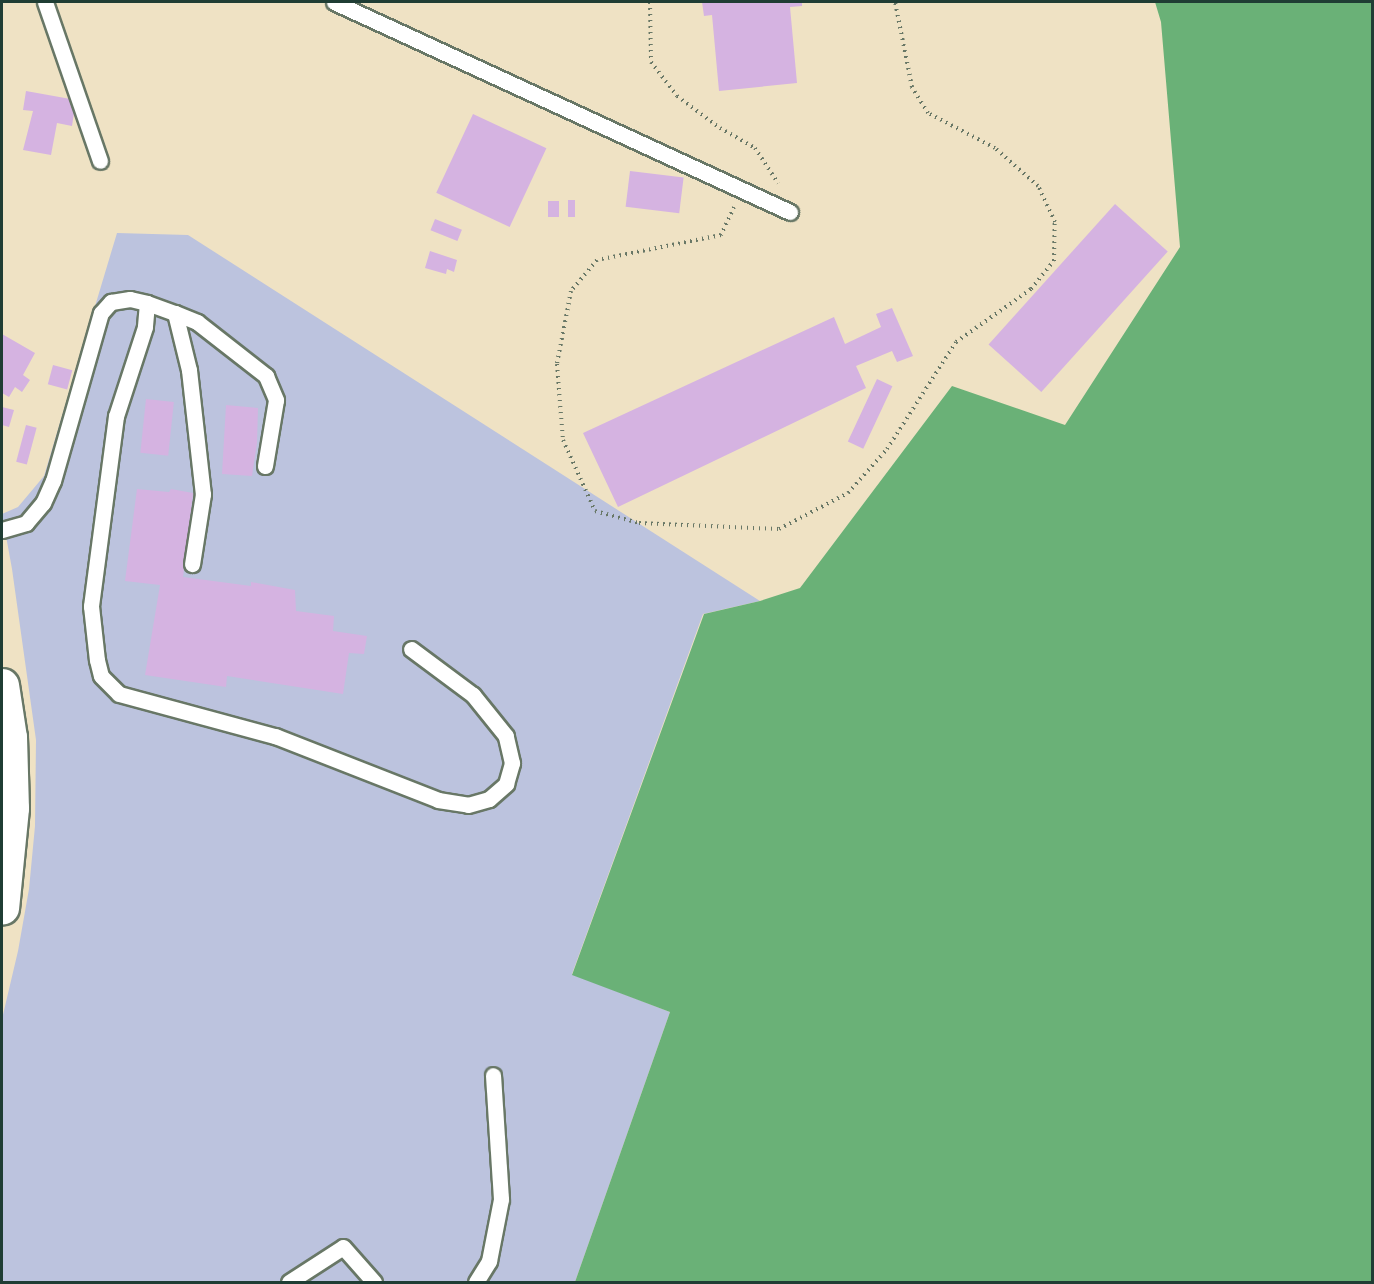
<!DOCTYPE html>
<style>
body{margin:0}
#map{position:relative;width:1374px;height:1284px;overflow:hidden;background:#efe2c4;font-family:Mynerve,sans-serif}
div>[style]{position:absolute}
.industrial>*{inset:0;background:#bcc3de}
.forest>*{inset:0;background:#6ab177}
.building>*{inset:0;background:#d5b3e1;transform-origin:0 0}
.path>*{height:4px;margin-top:-2px;transform-origin:0;background:repeating-linear-gradient(90deg,#687766 0 1.5px,transparent 0 6px)}
.roads{filter:drop-shadow(2px 0 #687766) drop-shadow(-2px 0 #687766) drop-shadow(0 2px #687766) drop-shadow(0 -2px #687766)}
.service>*{height:15px;margin:-7.5px;padding:0 7.5px;transform-origin:7.5px;border-radius:7.5px;background:#fff}
.primary>*{height:33px;margin:-16.5px;padding:0 16.5px;transform-origin:16.5px;border-radius:16.5px;background:#fff}
span{translate:-50% -50%;white-space:nowrap;text-align:center;line-height:1.15;-webkit-text-stroke:4.5px #f7f3e8;paint-order:stroke}
.frame{position:absolute;inset:0;border:3px solid #1f3d34;pointer-events:none}
</style>
<div id="map">
<div class="industrial">
<div style="clip-path:polygon(117px 233px,188px 235px,760px 601px,703px 614px,572px 974px,670px 1012px,575px 1282px,2px 1282px,2px 1019px,18px 951px,29px 889px,35px 826px,36px 740px,12px 569px,2px 514px,18px 507px,44px 476px)"></div>
</div>
<div class="forest">
<div style="clip-path:polygon(1155px 2px,1372px 2px,1372px 1282px,575px 1282px,670px 1012px,572px 975px,704px 614px,760px 601px,800px 588px,952px 386px,1065px 425px,1180px 247px,1161px 22px)"></div>
</div>
<div class="building">
<div style="clip-path:polygon(702px 2px,802px 2px,802px 6px,790px 7px,797px 83px,719px 91px,712px 15px,704px 16px)"></div>
<div style="clip-path:polygon(26px 91px,76px 100px,72px 126px,57px 123px,51px 155px,23px 150px,33px 111px,23px 110px)"></div>
<div style="left:473px;top:114px;width:81px;height:87px;rotate:25deg"></div>
<div style="left:630px;top:171px;width:54px;height:36px;rotate:7deg"></div>
<div style="left:568px;top:200px;width:7px;height:17px"></div>
<div style="left:548px;top:201px;width:11px;height:16px"></div>
<div style="left:1115px;top:204px;width:71px;height:189px;rotate:42deg"></div>
<div style="left:435px;top:219px;width:29px;height:12px;rotate:22deg"></div>
<div style="clip-path:polygon(430px 251px,457px 260px,454px 272px,447px 269px,446px 274px,425px 268px)"></div>
<div style="clip-path:polygon(892px 308px,913px 356px,897px 362px,892px 351px,856px 366px,866px 388px,618px 507px,583px 433px,834px 317px,845px 344px,881px 327px,876px 314px)"></div>
<div style="clip-path:polygon(2px 334px,35px 353px,23px 375px,30px 380px,22px 392px,15px 387px,9px 397px,2px 393px)"></div>
<div style="left:53px;top:365px;width:20px;height:20px;rotate:15deg"></div>
<div style="left:877px;top:379px;width:17px;height:69px;rotate:25deg"></div>
<div style="left:146px;top:399px;width:28px;height:54px;rotate:6deg"></div>
<div style="clip-path:polygon(226px 405px,258px 408px,257px 443px,252px 476px,222px 474px)"></div>
<div style="clip-path:polygon(2px 407px,14px 410px,9px 427px,2px 425px)"></div>
<div style="left:26px;top:425px;width:11px;height:38px;rotate:15deg"></div>
<div style="clip-path:polygon(137px 489px,169px 492px,171px 489px,193px 493px,183px 577px,251px 586px,251px 582px,295px 590px,296px 611px,334px 616px,333px 631px,367px 636px,364px 654px,349px 653px,343px 694px,227px 676px,226px 687px,145px 675px,160px 585px,125px 581px)"></div>
</div>
<div class="path">
<div style="left:650px;top:2px;width:60px;rotate:89deg"></div>
<div style="left:651px;top:62px;width:43px;rotate:52.6deg"></div>
<div style="left:677px;top:96px;width:54px;rotate:36.7deg"></div>
<div style="left:720px;top:128px;width:40px;rotate:29.7deg"></div>
<div style="left:755px;top:148px;width:42px;rotate:56.7deg"></div>
<div style="left:734px;top:207px;width:31px;rotate:115deg"></div>
<div style="left:721px;top:235px;width:126px;rotate:168.6deg"></div>
<div style="left:597px;top:260px;width:40px;rotate:130deg"></div>
<div style="left:571px;top:291px;width:74px;rotate:100.9deg"></div>
<div style="left:557px;top:364px;width:76px;rotate:85.5deg"></div>
<div style="left:563px;top:440px;width:78px;rotate:65.7deg"></div>
<div style="left:595px;top:511px;width:46px;rotate:15.3deg"></div>
<div style="left:639px;top:523px;width:140px;rotate:2.5deg"></div>
<div style="left:779px;top:529px;width:78px;rotate:-27.6deg"></div>
<div style="left:848px;top:493px;width:59px;rotate:-48.4deg"></div>
<div style="left:887px;top:449px;width:127px;rotate:-57.2deg"></div>
<div style="left:956px;top:342px;width:92px;rotate:-35.2deg"></div>
<div style="left:1031px;top:289px;width:36px;rotate:-51deg"></div>
<div style="left:1054px;top:261px;width:39px;rotate:-89deg"></div>
<div style="left:1055px;top:222px;width:40px;rotate:-115deg"></div>
<div style="left:1038px;top:186px;width:57px;rotate:-138.5deg"></div>
<div style="left:995px;top:148px;width:76px;rotate:-152.4deg"></div>
<div style="left:928px;top:113px;width:31px;rotate:-122deg"></div>
<div style="left:912px;top:87px;width:87px;rotate:-101.3deg"></div>
</div>
<div class="roads">
<div class="service">
<div style="left:45px;top:2px;width:168px;rotate:70.9deg"></div>
<div style="left:334px;top:2px;width:502px;rotate:24.73deg"></div>
<div style="left:147px;top:303px;width:30px;rotate:20deg"></div>
<div style="left:175px;top:313px;width:59px;rotate:76.2deg"></div>
<div style="left:189px;top:370px;width:125px;rotate:83.6deg"></div>
<div style="left:203px;top:494px;width:71px;rotate:98.9deg"></div>
<div style="left:175px;top:313px;width:24px;rotate:22deg"></div>
<div style="left:197px;top:322px;width:88px;rotate:38deg"></div>
<div style="left:266px;top:376px;width:26px;rotate:67deg"></div>
<div style="left:276px;top:400px;width:67px;rotate:99.5deg"></div>
<div style="left:2px;top:530px;width:25px;rotate:-16deg"></div>
<div style="left:26px;top:523px;width:26px;rotate:-50deg"></div>
<div style="left:43px;top:503px;width:24px;rotate:-66deg"></div>
<div style="left:53px;top:481px;width:175px;rotate:-74.1deg"></div>
<div style="left:101px;top:313px;width:15px;rotate:-48deg"></div>
<div style="left:111px;top:302px;width:19px;rotate:-9deg"></div>
<div style="left:130px;top:299px;width:17px;rotate:13deg"></div>
<div style="left:147px;top:303px;width:24px;rotate:95deg"></div>
<div style="left:145px;top:327px;width:94px;rotate:108deg"></div>
<div style="left:116px;top:416px;width:192px;rotate:97.5deg"></div>
<div style="left:91px;top:606px;width:54px;rotate:83.7deg"></div>
<div style="left:97px;top:660px;width:16px;rotate:76deg"></div>
<div style="left:101px;top:676px;width:25px;rotate:45deg"></div>
<div style="left:119px;top:694px;width:162px;rotate:15.1deg"></div>
<div style="left:275px;top:736px;width:175px;rotate:21.4deg"></div>
<div style="left:438px;top:800px;width:30px;rotate:9deg"></div>
<div style="left:468px;top:805px;width:22px;rotate:-16deg"></div>
<div style="left:489px;top:799px;width:23px;rotate:-41deg"></div>
<div style="left:506px;top:784px;width:22px;rotate:-74deg"></div>
<div style="left:512px;top:763px;width:28px;rotate:-103deg"></div>
<div style="left:506px;top:736px;width:53px;rotate:-128.8deg"></div>
<div style="left:473px;top:695px;width:77px;rotate:-143.4deg"></div>
<div style="left:289px;top:1282px;width:64px;rotate:-32.9deg"></div>
<div style="left:343px;top:1247px;width:47px;rotate:48.5deg"></div>
<div style="left:476px;top:1282px;width:25px;rotate:-58deg"></div>
<div style="left:489px;top:1261px;width:63px;rotate:-79deg"></div>
<div style="left:501px;top:1199px;width:124px;rotate:-93.7deg"></div>
</div>
<div class="primary">
<div style="left:2px;top:685px;width:53px;rotate:81.3deg"></div>
<div style="left:10px;top:737px;width:71px;rotate:88.4deg"></div>
<div style="left:12px;top:808px;width:100px;rotate:95.7deg"></div>
</div>
</div>
<div class="frame"></div>
</div>
